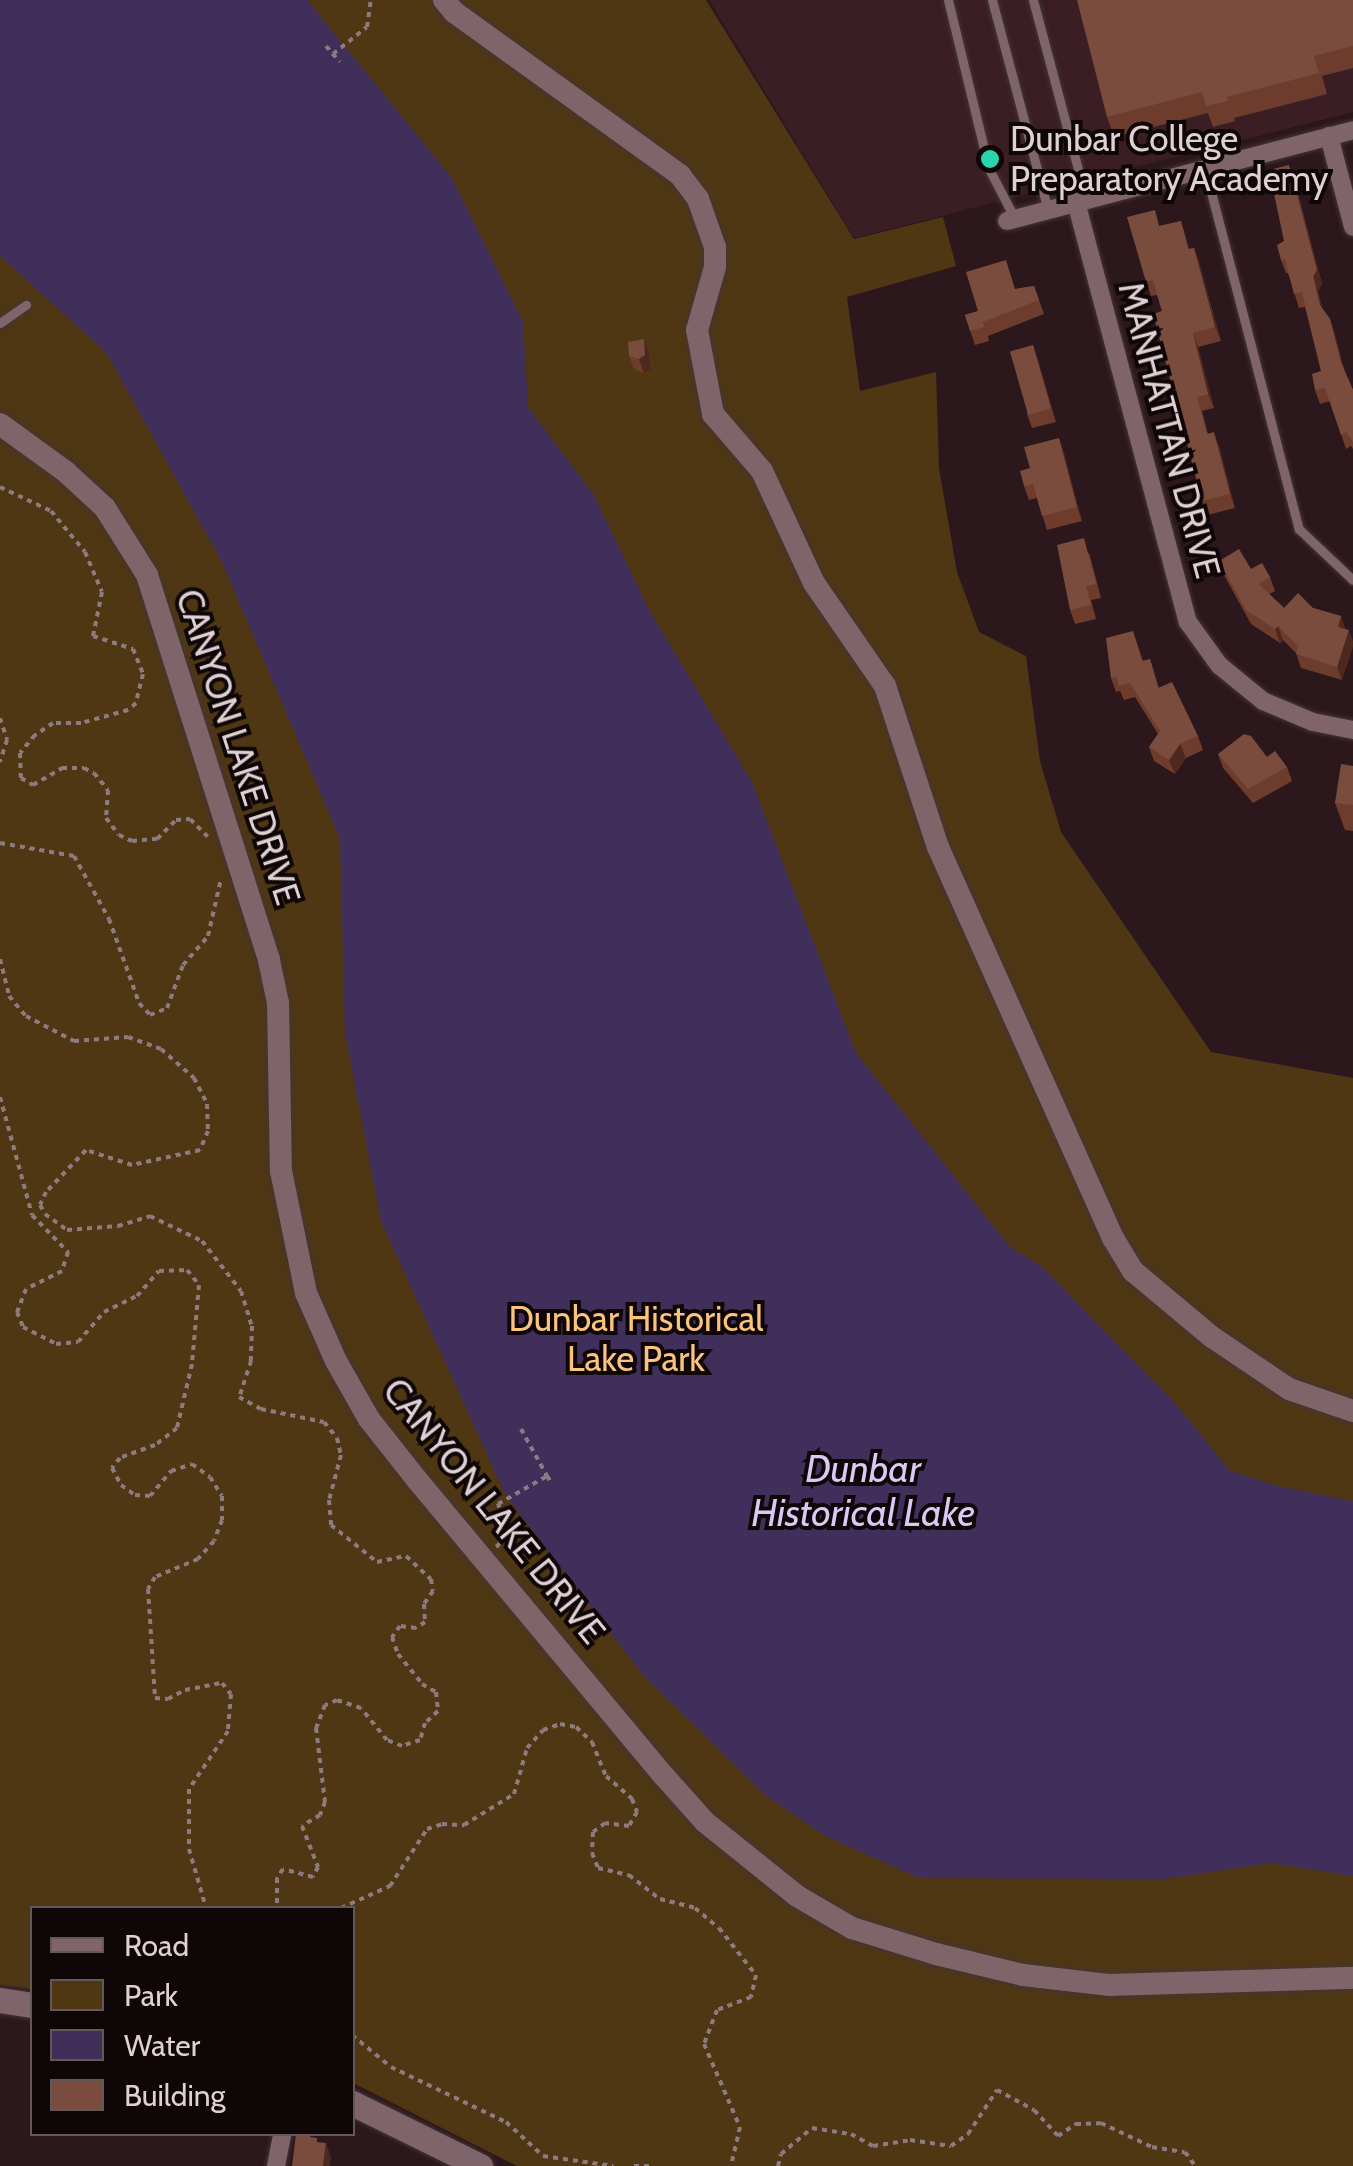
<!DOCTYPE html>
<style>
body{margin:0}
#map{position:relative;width:1353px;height:2166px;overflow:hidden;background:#2c171c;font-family:Cabin,sans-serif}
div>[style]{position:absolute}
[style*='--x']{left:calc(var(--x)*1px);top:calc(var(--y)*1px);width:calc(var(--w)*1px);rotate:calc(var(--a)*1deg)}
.built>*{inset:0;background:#3a1e24}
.green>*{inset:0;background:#4f3714}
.water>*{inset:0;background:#402e5b}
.path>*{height:4px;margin-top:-2px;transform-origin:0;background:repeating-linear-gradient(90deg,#8d7b7f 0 5px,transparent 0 10px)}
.roads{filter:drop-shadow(0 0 2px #443437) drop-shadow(0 0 2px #443437)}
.service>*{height:9px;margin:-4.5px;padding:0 4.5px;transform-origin:4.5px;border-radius:4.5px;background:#7f6569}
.minor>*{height:18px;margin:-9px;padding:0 9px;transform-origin:9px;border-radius:9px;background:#7f6569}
.tertiary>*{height:22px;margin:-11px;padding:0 11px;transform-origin:11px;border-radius:11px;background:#7f6569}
.secondary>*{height:25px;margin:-12.5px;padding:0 12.5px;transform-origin:12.5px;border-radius:12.5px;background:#7f6569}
.wall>*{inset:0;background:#6d3c2c}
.shaded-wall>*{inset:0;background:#4e271e}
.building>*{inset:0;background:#794c3e;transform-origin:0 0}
.dots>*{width:28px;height:28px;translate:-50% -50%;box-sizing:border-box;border:5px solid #0e0607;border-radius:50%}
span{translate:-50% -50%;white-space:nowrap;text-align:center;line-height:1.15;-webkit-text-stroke:8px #0e0607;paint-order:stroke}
.poi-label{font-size:35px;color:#dfd0d3}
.left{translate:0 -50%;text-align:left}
.street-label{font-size:35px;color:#dfd0d3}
.park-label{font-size:35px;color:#fbc47d}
.water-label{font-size:38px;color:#d9c9f7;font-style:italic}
.legend{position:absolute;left:30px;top:1906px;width:325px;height:230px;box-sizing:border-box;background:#0e0607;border:2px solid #625759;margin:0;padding:12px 18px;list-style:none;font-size:30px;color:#dfd0d3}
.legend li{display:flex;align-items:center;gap:20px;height:50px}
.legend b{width:50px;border:2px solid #625759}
</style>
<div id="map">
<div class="built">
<div style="clip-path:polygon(709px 0,1353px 0,1353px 112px,854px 238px)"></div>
</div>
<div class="green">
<div style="clip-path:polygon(0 0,706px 0,854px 239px,943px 217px,956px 266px,847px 297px,860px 391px,936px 372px,939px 468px,957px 572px,979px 632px,1026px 656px,1040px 761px,1061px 832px,1211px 1052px,1353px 1078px,1353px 2166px,517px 2166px,353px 2083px,352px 1908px,32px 1908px,32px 1989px,0 1985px)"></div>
</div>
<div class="water">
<div style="clip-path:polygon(0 0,307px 0,452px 178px,523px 322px,528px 407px,594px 495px,648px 608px,752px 782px,856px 1053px,1010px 1247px,1041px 1266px,1175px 1403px,1230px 1471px,1282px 1487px,1353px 1501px,1353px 1876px,1271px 1863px,1164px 1879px,919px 1878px,825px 1836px,764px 1794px,643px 1675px,505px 1494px,381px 1221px,345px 1033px,340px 839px,222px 562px,106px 352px,0 256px)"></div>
</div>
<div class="path">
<div style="--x:326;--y:46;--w:21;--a:49"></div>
<div style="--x:333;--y:54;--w:43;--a:-38.5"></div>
<div style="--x:367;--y:27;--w:27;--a:-82"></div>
<div style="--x:0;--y:487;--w:56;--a:25.2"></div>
<div style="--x:51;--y:511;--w:53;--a:50.3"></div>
<div style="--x:85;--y:552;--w:43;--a:67"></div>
<div style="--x:102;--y:592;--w:45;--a:101.6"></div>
<div style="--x:93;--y:636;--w:42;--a:18"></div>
<div style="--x:133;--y:649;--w:27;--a:68"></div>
<div style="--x:143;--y:674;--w:30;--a:104"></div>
<div style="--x:136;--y:703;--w:11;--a:139"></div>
<div style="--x:128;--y:710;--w:49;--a:164.5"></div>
<div style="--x:81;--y:723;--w:28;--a:180"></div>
<div style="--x:53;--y:723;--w:22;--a:146"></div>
<div style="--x:35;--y:735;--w:23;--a:130"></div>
<div style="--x:20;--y:753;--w:25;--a:88"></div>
<div style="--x:21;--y:778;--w:14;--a:30"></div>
<div style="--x:33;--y:785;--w:34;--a:-30"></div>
<div style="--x:62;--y:768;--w:22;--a:0"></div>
<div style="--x:84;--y:768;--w:11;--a:27"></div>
<div style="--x:94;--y:773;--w:22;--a:51"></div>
<div style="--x:108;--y:790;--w:28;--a:94"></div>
<div style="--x:106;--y:818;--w:21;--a:53"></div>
<div style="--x:119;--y:835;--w:14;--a:25"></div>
<div style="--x:132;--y:841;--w:25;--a:-5"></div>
<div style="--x:157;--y:839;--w:27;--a:-45"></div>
<div style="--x:176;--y:820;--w:14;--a:-4"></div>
<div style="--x:190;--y:819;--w:25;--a:45"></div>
<div style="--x:0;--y:718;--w:23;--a:72"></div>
<div style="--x:7;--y:740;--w:23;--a:108"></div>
<div style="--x:0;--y:843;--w:75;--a:10"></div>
<div style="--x:74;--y:856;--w:72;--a:60.9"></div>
<div style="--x:109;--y:919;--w:89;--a:70.3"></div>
<div style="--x:139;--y:1003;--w:16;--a:47"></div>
<div style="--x:150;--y:1015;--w:18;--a:-22"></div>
<div style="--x:167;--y:1008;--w:46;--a:-69.6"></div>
<div style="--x:183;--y:965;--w:38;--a:-49"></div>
<div style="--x:208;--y:936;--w:58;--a:-77.2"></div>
<div style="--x:0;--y:959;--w:38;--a:76"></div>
<div style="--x:9;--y:996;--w:26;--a:50"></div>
<div style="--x:26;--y:1016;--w:54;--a:27.5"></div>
<div style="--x:74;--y:1041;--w:54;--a:-4.2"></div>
<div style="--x:128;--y:1037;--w:35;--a:20"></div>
<div style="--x:161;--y:1049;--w:44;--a:41.3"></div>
<div style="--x:194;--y:1078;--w:29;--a:63"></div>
<div style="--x:207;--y:1104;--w:27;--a:88"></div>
<div style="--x:208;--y:1131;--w:21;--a:113"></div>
<div style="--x:200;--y:1150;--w:70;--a:167.6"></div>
<div style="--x:132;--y:1165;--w:48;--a:-161.9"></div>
<div style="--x:86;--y:1150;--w:58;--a:133.6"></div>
<div style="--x:46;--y:1192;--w:14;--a:115"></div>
<div style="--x:40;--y:1205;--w:10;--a:61"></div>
<div style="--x:45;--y:1214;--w:27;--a:36"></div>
<div style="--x:67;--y:1230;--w:51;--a:-4.5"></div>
<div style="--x:118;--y:1226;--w:34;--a:-17"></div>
<div style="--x:150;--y:1216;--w:58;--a:25.7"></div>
<div style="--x:202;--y:1241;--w:63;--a:52"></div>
<div style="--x:241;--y:1291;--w:37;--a:73"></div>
<div style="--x:252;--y:1326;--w:35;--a:92"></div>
<div style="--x:251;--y:1361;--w:38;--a:108"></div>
<div style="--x:239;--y:1397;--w:25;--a:29"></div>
<div style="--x:261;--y:1409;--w:64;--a:11.7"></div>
<div style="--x:324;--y:1422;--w:21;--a:51"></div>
<div style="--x:337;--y:1438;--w:17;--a:77"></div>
<div style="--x:341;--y:1455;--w:47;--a:104.9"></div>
<div style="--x:329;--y:1500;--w:25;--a:85"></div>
<div style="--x:331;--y:1525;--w:59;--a:38.8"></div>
<div style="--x:377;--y:1562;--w:30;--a:-12"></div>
<div style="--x:406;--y:1556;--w:34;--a:43"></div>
<div style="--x:431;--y:1579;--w:12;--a:81"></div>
<div style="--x:433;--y:1591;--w:16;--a:125"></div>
<div style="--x:424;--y:1604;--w:18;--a:87"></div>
<div style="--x:425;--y:1622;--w:11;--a:146"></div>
<div style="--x:416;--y:1628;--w:16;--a:-173"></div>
<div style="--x:400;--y:1626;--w:14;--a:126"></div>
<div style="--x:392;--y:1637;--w:18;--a:71"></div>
<div style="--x:398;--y:1654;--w:38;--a:51"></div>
<div style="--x:422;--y:1684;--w:16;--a:30"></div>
<div style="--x:436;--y:1692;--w:19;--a:84"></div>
<div style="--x:438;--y:1711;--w:18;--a:137"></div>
<div style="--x:425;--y:1723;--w:18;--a:106"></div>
<div style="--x:420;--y:1740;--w:19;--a:162"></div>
<div style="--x:402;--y:1746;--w:16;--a:-158"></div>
<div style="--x:387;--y:1740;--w:41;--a:-129.1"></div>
<div style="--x:361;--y:1708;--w:25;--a:-162"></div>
<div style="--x:337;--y:1700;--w:13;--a:157"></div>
<div style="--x:325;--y:1705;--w:25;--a:111"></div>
<div style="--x:316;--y:1728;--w:75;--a:83.1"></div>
<div style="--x:325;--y:1802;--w:14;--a:111"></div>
<div style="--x:320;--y:1815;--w:21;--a:149"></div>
<div style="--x:302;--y:1826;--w:44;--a:68.7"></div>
<div style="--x:318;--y:1867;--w:11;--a:117"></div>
<div style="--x:313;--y:1877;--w:31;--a:-165"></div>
<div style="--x:283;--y:1869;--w:11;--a:124"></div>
<div style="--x:277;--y:1878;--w:30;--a:90"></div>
<div style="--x:0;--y:1097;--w:122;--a:74.8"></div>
<div style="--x:32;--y:1215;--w:52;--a:45.8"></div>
<div style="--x:68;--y:1252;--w:20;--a:108"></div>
<div style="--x:62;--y:1271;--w:40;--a:153.4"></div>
<div style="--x:26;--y:1289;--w:25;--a:111"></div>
<div style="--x:17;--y:1312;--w:16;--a:68"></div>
<div style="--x:23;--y:1327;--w:37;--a:27"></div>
<div style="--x:56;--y:1344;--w:22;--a:-5"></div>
<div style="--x:78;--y:1342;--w:40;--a:-49"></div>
<div style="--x:104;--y:1312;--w:37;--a:-26"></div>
<div style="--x:137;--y:1296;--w:33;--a:-49"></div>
<div style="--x:159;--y:1271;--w:28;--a:-2"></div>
<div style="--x:187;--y:1270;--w:19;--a:51"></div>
<div style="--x:199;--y:1285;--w:79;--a:95.1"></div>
<div style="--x:192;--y:1364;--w:66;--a:103.2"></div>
<div style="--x:177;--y:1428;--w:28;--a:142"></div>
<div style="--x:155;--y:1445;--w:37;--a:160"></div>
<div style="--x:120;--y:1458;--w:13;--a:129"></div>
<div style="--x:112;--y:1468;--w:19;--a:62"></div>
<div style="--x:121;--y:1485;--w:17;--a:36"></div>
<div style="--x:135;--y:1495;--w:15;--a:4"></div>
<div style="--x:150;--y:1496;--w:33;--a:-50"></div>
<div style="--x:171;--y:1471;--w:22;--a:-18"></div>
<div style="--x:192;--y:1464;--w:22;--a:36"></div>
<div style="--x:210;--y:1477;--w:22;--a:58"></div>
<div style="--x:222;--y:1496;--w:24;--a:90"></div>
<div style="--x:222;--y:1520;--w:22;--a:111"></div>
<div style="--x:214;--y:1541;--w:24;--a:132"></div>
<div style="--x:198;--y:1559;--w:47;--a:157.3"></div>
<div style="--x:155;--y:1577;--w:14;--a:120"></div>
<div style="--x:148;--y:1589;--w:109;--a:86.3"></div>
<div style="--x:155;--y:1698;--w:13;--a:4"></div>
<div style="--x:168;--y:1699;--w:19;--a:-28"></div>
<div style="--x:185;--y:1690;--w:38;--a:-11"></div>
<div style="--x:222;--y:1683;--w:14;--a:51"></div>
<div style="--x:231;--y:1694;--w:37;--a:95"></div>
<div style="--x:228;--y:1731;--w:70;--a:123.9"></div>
<div style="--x:189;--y:1789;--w:60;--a:90"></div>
<div style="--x:189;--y:1849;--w:61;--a:73.9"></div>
<div style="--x:521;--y:1429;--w:54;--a:61"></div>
<div style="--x:496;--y:1547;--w:16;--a:-43"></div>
<div style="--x:508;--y:1536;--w:34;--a:-107"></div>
<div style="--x:498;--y:1504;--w:56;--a:-29.7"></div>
<div style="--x:547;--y:1476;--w:7;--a:56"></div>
<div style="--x:341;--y:1908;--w:54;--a:-24.2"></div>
<div style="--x:390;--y:1886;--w:68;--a:-57"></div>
<div style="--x:427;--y:1829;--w:16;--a:-18"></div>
<div style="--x:442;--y:1824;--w:22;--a:3"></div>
<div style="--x:464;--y:1825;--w:59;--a:-31.8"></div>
<div style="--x:514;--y:1794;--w:48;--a:-74.2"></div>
<div style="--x:527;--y:1748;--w:24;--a:-48"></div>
<div style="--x:543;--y:1730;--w:18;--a:-19"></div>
<div style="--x:560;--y:1724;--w:16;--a:11"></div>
<div style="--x:576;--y:1727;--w:22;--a:43"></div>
<div style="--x:592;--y:1742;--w:37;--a:68"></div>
<div style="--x:606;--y:1776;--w:35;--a:41"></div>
<div style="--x:632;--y:1799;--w:14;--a:69"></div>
<div style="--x:637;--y:1812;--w:16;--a:120"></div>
<div style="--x:629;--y:1826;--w:24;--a:-173"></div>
<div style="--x:605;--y:1823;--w:15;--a:143"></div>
<div style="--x:593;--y:1832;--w:21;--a:93"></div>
<div style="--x:592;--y:1853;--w:16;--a:68"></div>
<div style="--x:598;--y:1868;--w:32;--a:13"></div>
<div style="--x:629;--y:1875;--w:39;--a:38"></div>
<div style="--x:660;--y:1899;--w:36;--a:14"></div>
<div style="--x:695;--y:1908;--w:31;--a:40"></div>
<div style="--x:719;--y:1928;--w:60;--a:51.8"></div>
<div style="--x:756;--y:1975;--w:23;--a:103"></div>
<div style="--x:751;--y:1997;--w:36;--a:159"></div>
<div style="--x:717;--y:2010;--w:36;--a:111"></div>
<div style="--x:704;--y:2044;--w:90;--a:66.6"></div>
<div style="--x:740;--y:2127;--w:40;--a:103"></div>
<div style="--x:352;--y:2035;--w:50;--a:39.4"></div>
<div style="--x:391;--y:2067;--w:127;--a:25.6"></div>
<div style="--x:506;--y:2122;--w:50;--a:42.6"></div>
<div style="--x:543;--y:2156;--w:71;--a:8.1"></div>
<div style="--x:634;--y:2166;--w:15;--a:0"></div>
<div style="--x:778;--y:2166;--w:12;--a:-76"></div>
<div style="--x:781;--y:2154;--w:40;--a:-40"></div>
<div style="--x:812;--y:2128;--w:39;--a:9"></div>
<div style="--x:851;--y:2134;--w:25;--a:29"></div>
<div style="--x:873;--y:2146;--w:37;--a:-9"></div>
<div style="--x:910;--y:2140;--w:41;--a:8.3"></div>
<div style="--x:951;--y:2146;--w:21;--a:-35"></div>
<div style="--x:968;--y:2134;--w:53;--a:-56.6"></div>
<div style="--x:997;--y:2090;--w:42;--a:28.4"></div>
<div style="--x:1034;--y:2110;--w:35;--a:47"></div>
<div style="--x:1058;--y:2136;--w:22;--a:-34"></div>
<div style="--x:1076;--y:2124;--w:25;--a:-2"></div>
<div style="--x:1101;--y:2123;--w:56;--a:25.2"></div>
<div style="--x:1152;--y:2147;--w:33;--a:9"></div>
<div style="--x:1185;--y:2152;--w:17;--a:54"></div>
</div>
<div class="roads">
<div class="service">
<div style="--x:948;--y:0;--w:174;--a:76.4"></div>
<div style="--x:989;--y:169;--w:56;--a:62.5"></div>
<div style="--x:992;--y:0;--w:217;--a:75.1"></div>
<div style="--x:1033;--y:0;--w:206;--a:75.1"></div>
<div style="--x:1205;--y:169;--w:372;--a:75.4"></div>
<div style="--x:1299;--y:529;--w:74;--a:43.4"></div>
<div style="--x:0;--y:323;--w:32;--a:-35"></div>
</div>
<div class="minor">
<div style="--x:1329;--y:136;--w:94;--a:75.2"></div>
<div style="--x:1076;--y:202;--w:435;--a:75.1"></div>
<div style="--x:1188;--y:622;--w:53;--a:54.2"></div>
<div style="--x:1219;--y:665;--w:57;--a:39.3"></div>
<div style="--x:1263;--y:701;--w:54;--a:22.8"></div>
<div style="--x:1313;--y:722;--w:41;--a:11.3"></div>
<div style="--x:1007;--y:221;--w:358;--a:-14.7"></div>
<div style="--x:276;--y:2166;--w:33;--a:-79"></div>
</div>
<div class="tertiary">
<div style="--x:444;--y:0;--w:16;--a:50"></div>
<div style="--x:454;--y:12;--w:279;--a:35.8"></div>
<div style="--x:680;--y:175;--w:30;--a:53"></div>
<div style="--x:698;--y:199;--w:51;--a:70.5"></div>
<div style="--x:715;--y:247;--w:20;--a:90"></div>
<div style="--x:715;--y:267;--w:66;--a:105.9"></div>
<div style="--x:697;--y:330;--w:86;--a:79.2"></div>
<div style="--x:713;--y:414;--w:75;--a:49.3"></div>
<div style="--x:762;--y:471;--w:123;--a:65.1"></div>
<div style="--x:814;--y:583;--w:125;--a:55.4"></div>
<div style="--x:885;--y:686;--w:169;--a:71.8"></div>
<div style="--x:938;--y:847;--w:428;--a:65.9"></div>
<div style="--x:1113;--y:1238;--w:39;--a:59"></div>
<div style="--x:1133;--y:1271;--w:103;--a:39.9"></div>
<div style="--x:1212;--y:1337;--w:93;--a:34"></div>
<div style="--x:1289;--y:1389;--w:68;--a:19"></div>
<div style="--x:0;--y:424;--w:82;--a:36"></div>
<div style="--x:66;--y:472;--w:53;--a:42.7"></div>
<div style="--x:105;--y:508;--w:79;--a:57.9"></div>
<div style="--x:147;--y:575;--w:404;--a:72.4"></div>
<div style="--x:269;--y:960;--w:44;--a:78.2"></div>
<div style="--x:278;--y:1003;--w:168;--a:89"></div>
<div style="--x:281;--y:1171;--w:125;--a:78.4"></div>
<div style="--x:306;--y:1293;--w:74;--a:66.2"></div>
<div style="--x:336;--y:1361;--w:67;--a:60.4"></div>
<div style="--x:369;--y:1419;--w:79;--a:51.7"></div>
<div style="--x:418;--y:1481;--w:384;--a:50.2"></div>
<div style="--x:664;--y:1776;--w:62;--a:48.3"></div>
<div style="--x:705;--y:1822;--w:118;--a:38.8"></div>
<div style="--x:797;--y:1896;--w:64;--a:30.2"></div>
<div style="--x:852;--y:1928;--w:88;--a:17.2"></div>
<div style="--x:936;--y:1954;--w:89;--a:13.6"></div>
<div style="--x:1023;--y:1975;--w:88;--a:6.6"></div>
<div style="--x:1110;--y:1985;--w:243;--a:-1.7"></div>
</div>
<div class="secondary">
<div style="--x:0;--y:2000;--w:32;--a:9"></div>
<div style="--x:352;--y:2103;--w:143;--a:26.2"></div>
</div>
</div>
<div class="wall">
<div style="clip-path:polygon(1353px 0,1353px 68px,1322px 76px,1327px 94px,1234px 118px,1235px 121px,1213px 127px,1208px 113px,1114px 137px,1107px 117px)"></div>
<div style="clip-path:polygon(1294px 179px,1322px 284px,1318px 291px,1322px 308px,1330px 319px,1344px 370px,1353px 390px,1353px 449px,1351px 446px,1346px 449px,1330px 401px,1320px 404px,1315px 390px,1321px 371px,1305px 307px,1299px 308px,1288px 273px,1286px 273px,1281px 260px)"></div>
<div style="clip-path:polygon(1181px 221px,1189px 249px,1194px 248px,1199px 262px,1221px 341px,1198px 347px,1214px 408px,1202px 411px,1208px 434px,1219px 446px,1235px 508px,1207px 515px,1202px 501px,1162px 311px,1157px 295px,1151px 296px,1146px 282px,1160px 226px)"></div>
<div style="clip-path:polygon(1034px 286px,1044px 314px,988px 336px,989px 341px,975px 345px,965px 315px,978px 311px,1016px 289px)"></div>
<div style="clip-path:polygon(644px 339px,649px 353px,651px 369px,644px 373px,634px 369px,629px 356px)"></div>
<div style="clip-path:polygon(1033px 345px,1056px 422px,1032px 428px,1027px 414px)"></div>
<div style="clip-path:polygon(1059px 438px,1082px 521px,1047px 530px,1037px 498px,1029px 500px,1024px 486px,1030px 468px)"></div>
<div style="clip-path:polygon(1089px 552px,1101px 598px,1091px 600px,1096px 619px,1075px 624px,1070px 610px)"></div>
<div style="clip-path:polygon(1219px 561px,1251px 569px,1270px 577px,1275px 591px,1269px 594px,1284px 608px,1313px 608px,1341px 616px,1342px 680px,1301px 668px,1296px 653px,1283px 640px,1280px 643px,1251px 624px,1224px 575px)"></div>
<div style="clip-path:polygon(1133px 631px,1143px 661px,1150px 659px,1159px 688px,1198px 736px,1203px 750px,1186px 758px,1175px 774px,1154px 761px,1149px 747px,1158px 734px,1135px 697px,1124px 700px,1120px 691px,1116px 692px,1111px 678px)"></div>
<div style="clip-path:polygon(1218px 754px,1267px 757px,1287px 767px,1292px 781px,1253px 803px,1223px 768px)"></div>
<div style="clip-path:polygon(1353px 766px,1353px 831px,1345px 830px,1335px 803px)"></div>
</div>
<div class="shaded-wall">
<div style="clip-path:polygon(1289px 165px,1322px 284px,1318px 291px,1325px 319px,1320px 305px)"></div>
<div style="clip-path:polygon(1194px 248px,1199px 262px,1221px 341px,1215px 327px)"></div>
<div style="clip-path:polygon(1330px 319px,1335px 333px,1346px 376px,1341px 362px)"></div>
<div style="clip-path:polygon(1193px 333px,1198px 347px,1214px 408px,1208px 394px)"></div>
<div style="clip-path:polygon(644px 339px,649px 353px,651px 369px,644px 373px,639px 359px)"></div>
<div style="clip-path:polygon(1033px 345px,1038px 359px,1056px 422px,1051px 408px)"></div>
<div style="clip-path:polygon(1214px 432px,1219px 446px,1235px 508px,1230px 494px)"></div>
<div style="clip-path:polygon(1059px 438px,1064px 452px,1082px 521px,1077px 507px)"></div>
<div style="clip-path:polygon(1341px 616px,1346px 630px,1338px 627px)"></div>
<div style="clip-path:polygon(1278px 626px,1283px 640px,1280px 643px,1275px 629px)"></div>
<div style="clip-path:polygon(1349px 630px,1353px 641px,1353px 647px,1342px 680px,1337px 667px)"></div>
<div style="clip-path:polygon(1180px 744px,1186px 758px,1175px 774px,1169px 760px)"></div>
<div style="clip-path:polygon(326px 2143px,331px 2157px,330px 2166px,323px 2166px)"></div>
</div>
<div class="building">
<div style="clip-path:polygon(1077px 0,1353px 0,1353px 46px,1314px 56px,1319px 73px,1227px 97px,1228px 101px,1206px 106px,1202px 92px,1107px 117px)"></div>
<div style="clip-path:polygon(1289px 165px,1317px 270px,1313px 277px,1320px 305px,1330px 319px,1341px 362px,1353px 390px,1353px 442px,1346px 432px,1341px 435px,1325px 388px,1315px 390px,1312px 374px,1321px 371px,1302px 292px,1294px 294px,1285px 259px,1281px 260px,1277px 245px,1284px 241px,1269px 170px)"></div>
<div style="clip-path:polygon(1155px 210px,1159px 226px,1181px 221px,1188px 249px,1194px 248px,1215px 327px,1193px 333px,1208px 394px,1197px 397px,1207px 434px,1214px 432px,1230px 494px,1202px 501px,1153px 314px,1162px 311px,1153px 280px,1146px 282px,1127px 217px)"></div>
<div style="clip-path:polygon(1006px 260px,1015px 289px,1034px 286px,1039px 300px,983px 322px,984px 327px,970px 331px,965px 315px,978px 311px,966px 272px)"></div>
<div style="clip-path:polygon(644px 339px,645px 355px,639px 359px,629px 356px,628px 342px)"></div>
<div style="left:1033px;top:345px;width:66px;height:24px;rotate:74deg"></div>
<div style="clip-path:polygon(1059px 438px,1077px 507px,1042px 516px,1033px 484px,1024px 486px,1020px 471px,1030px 468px,1024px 447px)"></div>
<div style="clip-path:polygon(1084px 538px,1096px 584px,1086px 586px,1091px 605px,1070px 610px,1057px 545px)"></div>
<div style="clip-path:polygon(1239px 549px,1251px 569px,1262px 563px,1270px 577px,1259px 584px,1284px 608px,1298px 593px,1313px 608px,1341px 616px,1338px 627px,1349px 630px,1337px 667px,1296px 654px,1298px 646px,1278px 626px,1275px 629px,1246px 610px,1219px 561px)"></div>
<div style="clip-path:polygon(1133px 631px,1142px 661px,1150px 659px,1158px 688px,1172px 682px,1198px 736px,1180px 744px,1169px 760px,1149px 747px,1160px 731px,1130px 683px,1119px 686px,1116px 676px,1111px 678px,1106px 638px)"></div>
<div style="clip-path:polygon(1244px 734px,1251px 736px,1267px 757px,1275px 751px,1287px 767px,1248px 789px,1218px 754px)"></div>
<div style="clip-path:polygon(1341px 764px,1353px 766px,1353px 805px,1335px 803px)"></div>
<div style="clip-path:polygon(296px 2134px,311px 2134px,310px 2137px,317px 2138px,317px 2142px,326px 2143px,323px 2166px,292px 2166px)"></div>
</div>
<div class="dots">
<div style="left:990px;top:159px;background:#29d5ac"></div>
</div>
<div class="poi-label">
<span class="left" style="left:1010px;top:159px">Dunbar College<br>Preparatory Academy</span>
</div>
<div class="street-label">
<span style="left:1169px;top:430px;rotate:75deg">MANHATTAN DRIVE</span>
<span style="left:238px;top:747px;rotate:72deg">CANYON LAKE DRIVE</span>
<span style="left:494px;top:1511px;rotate:51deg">CANYON LAKE DRIVE</span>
</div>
<div class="park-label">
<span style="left:636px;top:1339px">Dunbar Historical<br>Lake Park</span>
</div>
<div class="water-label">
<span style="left:863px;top:1491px">Dunbar<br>Historical Lake</span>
</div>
<ul class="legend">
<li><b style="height:12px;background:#7f6569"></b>Road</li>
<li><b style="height:28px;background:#4f3714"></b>Park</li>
<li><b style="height:28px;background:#402e5b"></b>Water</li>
<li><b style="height:28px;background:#794c3e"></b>Building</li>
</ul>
</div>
